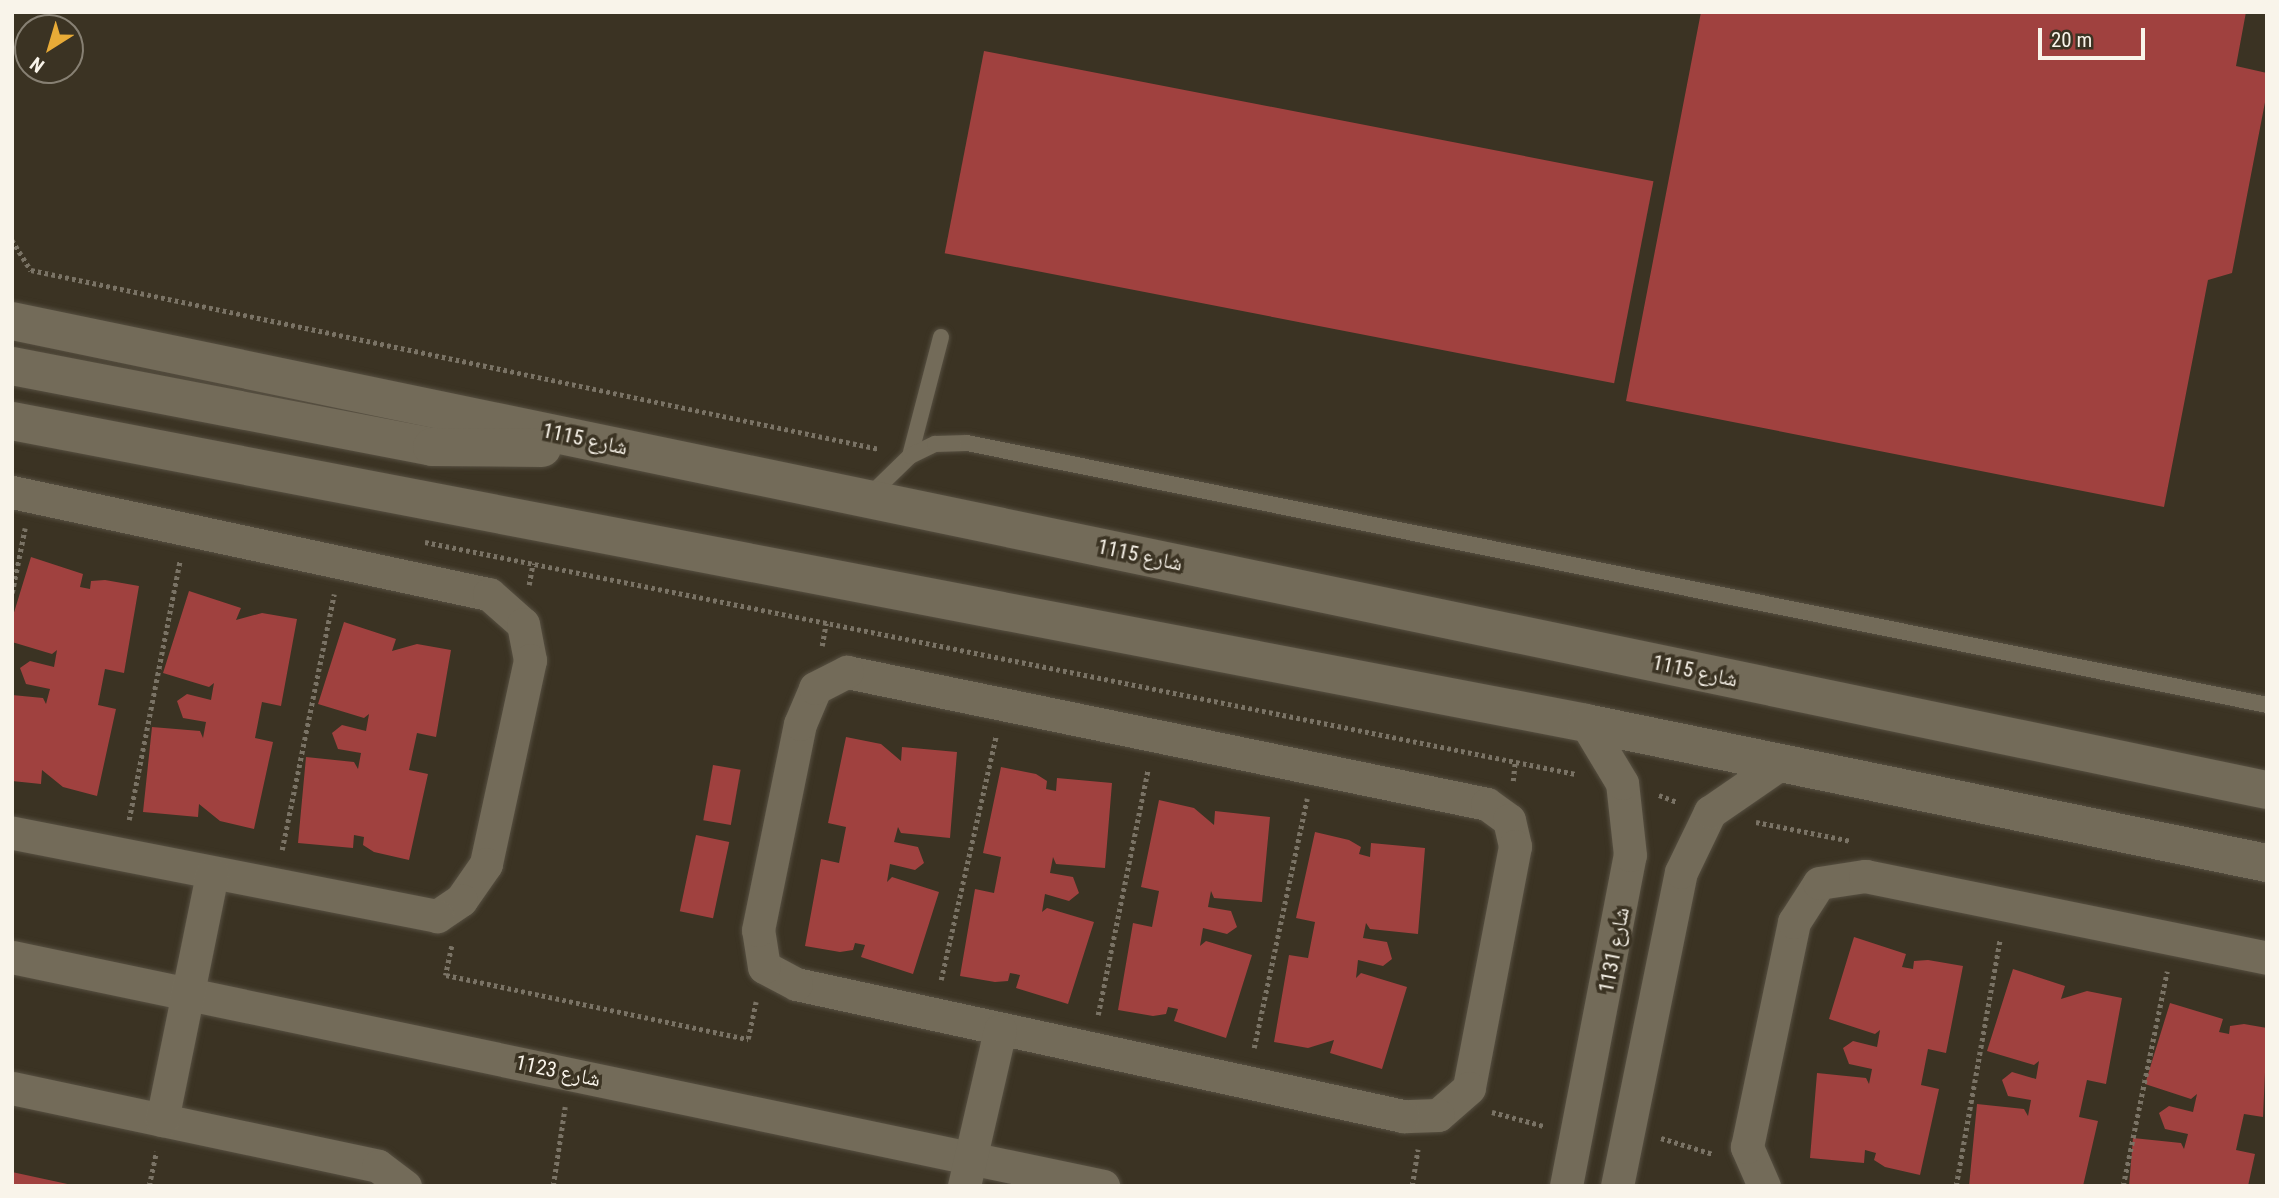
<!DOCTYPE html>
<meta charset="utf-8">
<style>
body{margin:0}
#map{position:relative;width:2279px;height:1198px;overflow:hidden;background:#3b3323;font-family:"Roboto Condensed","Noto Naskh Arabic",sans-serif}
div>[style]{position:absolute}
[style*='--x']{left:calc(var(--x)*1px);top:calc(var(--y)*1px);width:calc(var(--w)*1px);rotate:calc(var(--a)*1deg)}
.building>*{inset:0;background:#a0413f;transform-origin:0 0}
.path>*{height:4.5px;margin-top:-2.25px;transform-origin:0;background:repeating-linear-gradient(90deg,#7a7365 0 3.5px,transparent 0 7px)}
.roads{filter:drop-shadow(0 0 2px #564f41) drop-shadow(0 0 2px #564f41)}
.service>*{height:16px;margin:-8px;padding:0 8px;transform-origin:8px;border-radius:8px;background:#736b59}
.minor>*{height:33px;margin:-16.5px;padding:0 16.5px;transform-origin:16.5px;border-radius:16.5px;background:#736b59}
.tertiary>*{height:38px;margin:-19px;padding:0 19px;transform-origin:19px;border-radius:19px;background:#736b59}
span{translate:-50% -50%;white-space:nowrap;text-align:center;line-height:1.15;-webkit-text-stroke:7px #3b3323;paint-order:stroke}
.street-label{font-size:21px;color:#f9f4ea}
.frame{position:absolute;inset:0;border:14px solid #f9f4ea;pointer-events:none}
.north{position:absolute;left:14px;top:14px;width:70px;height:70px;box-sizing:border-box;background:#3b3323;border:2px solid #878073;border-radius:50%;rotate:217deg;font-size:19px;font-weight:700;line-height:28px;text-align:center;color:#f9f4ea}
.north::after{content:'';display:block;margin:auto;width:24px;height:32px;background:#e8ab37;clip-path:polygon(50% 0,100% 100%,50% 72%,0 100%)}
.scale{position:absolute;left:2038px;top:28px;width:107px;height:32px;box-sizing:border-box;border:4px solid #f9f4ea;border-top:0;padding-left:9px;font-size:21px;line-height:24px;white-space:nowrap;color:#f9f4ea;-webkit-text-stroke:5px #3b3323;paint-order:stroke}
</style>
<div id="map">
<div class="building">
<div style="clip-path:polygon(1701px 12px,2246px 12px,2236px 66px,2267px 73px,2267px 92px,2232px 273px,2208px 280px,2164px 507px,1626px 401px)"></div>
<div style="left:984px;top:51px;width:682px;height:206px;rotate:11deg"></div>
<div style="clip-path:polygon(31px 557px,83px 574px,80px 587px,90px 589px,91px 581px,105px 580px,139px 586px,124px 673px,105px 669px,98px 705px,116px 709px,97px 796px,63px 787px,42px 770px,41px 784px,12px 781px,12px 695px,43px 698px,46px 704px,50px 689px,26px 684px,20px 668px,30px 661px,54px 667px,57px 650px,52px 654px,12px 642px,12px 619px)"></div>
<div style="clip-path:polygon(189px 591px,241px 608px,236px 620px,262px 613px,297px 619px,281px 706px,262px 702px,255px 738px,273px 742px,254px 829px,220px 821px,199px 804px,198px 817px,143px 812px,152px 727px,200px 731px,203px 738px,206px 722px,183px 718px,177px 701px,187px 694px,211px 700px,214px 683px,209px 687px,163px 673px)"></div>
<div style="clip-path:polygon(344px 622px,396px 639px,392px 651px,417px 644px,451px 650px,436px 737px,417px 733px,409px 770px,428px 774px,409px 860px,374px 852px,363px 845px,364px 837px,354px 835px,353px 848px,298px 843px,306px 757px,354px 762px,358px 769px,361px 753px,338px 749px,332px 733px,342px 725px,366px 731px,369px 714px,364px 718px,318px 704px)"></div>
<div style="clip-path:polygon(846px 737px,881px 744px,901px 761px,902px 747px,957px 752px,950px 838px,901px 833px,898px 827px,894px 842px,918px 847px,924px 863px,915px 870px,890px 864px,887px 882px,892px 877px,939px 892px,913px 974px,861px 957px,865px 945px,855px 943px,853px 950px,840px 952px,805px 946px,821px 859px,839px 863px,846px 827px,828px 823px)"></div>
<div style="left:713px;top:765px;width:28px;height:56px;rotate:10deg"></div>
<div style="clip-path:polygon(1001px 767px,1036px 774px,1047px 781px,1046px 789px,1056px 791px,1057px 778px,1112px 783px,1105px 868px,1056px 864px,1053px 857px,1050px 873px,1073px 877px,1079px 893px,1069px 901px,1045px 894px,1042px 912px,1047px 908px,1094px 922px,1068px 1004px,1016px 988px,1020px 975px,1010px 973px,1008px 981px,995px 982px,960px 976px,975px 889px,994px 893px,1001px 857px,983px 853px)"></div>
<div style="clip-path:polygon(1159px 800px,1194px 808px,1214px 825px,1215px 811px,1270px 817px,1262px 902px,1214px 898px,1211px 891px,1208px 907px,1231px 911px,1237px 927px,1227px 934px,1203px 928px,1200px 946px,1206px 941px,1252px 955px,1226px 1038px,1174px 1021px,1178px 1009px,1168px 1007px,1166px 1014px,1153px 1016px,1118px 1010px,1133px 923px,1152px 927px,1159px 891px,1141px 887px)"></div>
<div style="clip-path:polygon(1315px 832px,1349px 840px,1361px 847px,1359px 854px,1370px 857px,1371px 843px,1425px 848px,1418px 934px,1370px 929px,1366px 923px,1363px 938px,1387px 942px,1392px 959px,1383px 966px,1358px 960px,1356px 978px,1361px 973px,1407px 987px,1382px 1069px,1330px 1053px,1334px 1040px,1308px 1048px,1274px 1042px,1289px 955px,1308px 958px,1315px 922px,1296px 918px)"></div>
<div style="left:696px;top:835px;width:34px;height:78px;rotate:12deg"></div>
<div style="clip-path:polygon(1854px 937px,1906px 954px,1902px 967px,1913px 969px,1914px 961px,1928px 960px,1963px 966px,1946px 1053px,1928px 1049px,1921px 1085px,1939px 1089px,1920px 1175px,1885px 1167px,1874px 1160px,1876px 1153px,1865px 1150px,1864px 1163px,1810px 1158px,1817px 1073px,1866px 1078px,1869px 1084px,1872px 1069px,1849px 1064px,1843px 1048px,1853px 1041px,1877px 1047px,1880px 1030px,1875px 1034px,1829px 1019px)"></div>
<div style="clip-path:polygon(2013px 969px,2065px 986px,2061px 999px,2087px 991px,2122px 998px,2106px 1084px,2087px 1080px,2079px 1117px,2098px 1121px,2083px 1186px,1969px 1186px,1977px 1104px,2024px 1109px,2028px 1116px,2031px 1100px,2008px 1096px,2002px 1080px,2012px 1072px,2036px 1079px,2039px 1061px,2034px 1065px,1987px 1051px)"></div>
<div style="clip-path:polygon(2170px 1003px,2223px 1019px,2219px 1032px,2229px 1034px,2230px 1026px,2244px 1024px,2267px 1028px,2263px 1117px,2244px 1114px,2236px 1150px,2255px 1154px,2248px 1186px,2129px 1186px,2133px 1138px,2181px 1143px,2184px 1149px,2188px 1134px,2165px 1129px,2159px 1113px,2169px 1106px,2193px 1112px,2197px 1094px,2191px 1099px,2145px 1084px)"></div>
<div style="clip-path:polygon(12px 1172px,72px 1185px,72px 1186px,12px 1186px)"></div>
</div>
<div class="path">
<div style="--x:12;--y:240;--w:36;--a:58"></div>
<div style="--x:31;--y:270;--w:867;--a:11.92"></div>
<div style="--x:425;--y:542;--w:1174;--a:11.4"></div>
<div style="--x:529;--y:585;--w:22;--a:-80"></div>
<div style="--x:12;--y:593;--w:66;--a:-78.7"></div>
<div style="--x:822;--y:646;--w:23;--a:-80"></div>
<div style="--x:1513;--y:781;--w:19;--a:-84"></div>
<div style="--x:1659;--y:795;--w:19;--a:21"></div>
<div style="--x:129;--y:820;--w:264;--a:-78.9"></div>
<div style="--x:1756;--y:822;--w:97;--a:11.3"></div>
<div style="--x:282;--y:850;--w:261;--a:-78.5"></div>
<div style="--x:452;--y:946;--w:30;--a:102"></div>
<div style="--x:446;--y:975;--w:309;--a:12"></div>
<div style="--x:748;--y:1039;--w:38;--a:-78"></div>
<div style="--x:941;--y:980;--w:250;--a:-77.3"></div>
<div style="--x:1098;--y:1015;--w:251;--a:-78.5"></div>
<div style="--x:1254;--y:1048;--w:255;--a:-78"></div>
<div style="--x:1492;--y:1112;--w:54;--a:15.1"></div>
<div style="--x:1661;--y:1138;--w:54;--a:17.1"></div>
<div style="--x:149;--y:1186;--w:35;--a:-78"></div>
<div style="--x:553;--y:1186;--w:80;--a:-81.4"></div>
<div style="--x:1412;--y:1186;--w:37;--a:-81"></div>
<div style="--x:1956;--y:1186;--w:251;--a:-79.9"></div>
<div style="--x:2123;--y:1186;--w:219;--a:-78.4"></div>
</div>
<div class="roads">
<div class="service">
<div style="--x:910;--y:456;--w:123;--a:-75.4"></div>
<div style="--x:869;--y:496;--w:57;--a:-44.3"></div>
<div style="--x:910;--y:456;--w:28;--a:-26"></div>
<div style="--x:935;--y:444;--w:32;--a:-2"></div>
<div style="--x:967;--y:443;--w:1326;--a:11.39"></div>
</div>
<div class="minor">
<div style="--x:12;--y:492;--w:488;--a:12.1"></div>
<div style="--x:489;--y:594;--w:45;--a:41.4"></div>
<div style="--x:523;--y:624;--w:37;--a:79"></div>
<div style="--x:530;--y:660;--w:209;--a:102.2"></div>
<div style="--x:486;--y:864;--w:44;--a:124.8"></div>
<div style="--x:461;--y:900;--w:29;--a:146"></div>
<div style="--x:437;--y:916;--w:433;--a:-168.9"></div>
<div style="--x:847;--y:672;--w:653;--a:11.65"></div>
<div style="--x:1487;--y:804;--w:27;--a:36"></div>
<div style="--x:1509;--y:820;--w:27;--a:77"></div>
<div style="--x:1515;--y:846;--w:246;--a:100.8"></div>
<div style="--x:1469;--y:1088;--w:41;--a:138.9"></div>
<div style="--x:1438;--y:1115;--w:35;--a:178"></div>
<div style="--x:1403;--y:1116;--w:621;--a:-167.73"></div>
<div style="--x:796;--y:984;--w:36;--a:-152"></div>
<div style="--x:764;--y:967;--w:37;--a:-99"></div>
<div style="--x:758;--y:930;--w:210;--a:-78.5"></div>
<div style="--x:800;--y:724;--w:39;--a:-67"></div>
<div style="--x:815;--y:688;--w:36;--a:-27"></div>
<div style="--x:12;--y:957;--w:1115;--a:11.85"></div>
<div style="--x:12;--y:1088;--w:374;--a:12"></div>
<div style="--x:378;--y:1166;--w:34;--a:37"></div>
<div style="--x:162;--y:1120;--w:251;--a:-78.5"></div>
<div style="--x:964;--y:1186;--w:160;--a:-77"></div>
<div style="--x:1566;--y:1186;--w:337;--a:-79.1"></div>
<div style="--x:1630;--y:855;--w:72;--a:-96.3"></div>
<div style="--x:1622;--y:783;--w:70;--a:-121"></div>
<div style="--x:1617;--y:1186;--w:320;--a:-78.5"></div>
<div style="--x:1681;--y:872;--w:67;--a:-64.2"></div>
<div style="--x:1710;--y:812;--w:86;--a:-34.6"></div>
<div style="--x:1764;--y:1186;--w:43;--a:-113.6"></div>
<div style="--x:1747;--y:1147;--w:230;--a:-78.2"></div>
<div style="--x:1794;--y:922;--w:46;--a:-57.3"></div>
<div style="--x:1819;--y:883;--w:47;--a:-8.7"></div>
<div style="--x:1865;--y:876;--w:410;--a:11.5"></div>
</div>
<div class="tertiary">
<div style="--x:12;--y:321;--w:2303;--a:11.75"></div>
<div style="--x:12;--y:366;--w:428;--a:10.9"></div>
<div style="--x:432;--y:447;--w:110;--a:0.5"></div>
<div style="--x:12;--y:421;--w:1603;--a:10.86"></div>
<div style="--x:1586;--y:723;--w:695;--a:11.62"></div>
</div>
</div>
<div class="street-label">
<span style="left:585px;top:439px;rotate:12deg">شارع 1115</span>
<span style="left:1140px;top:555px;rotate:12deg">شارع 1115</span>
<span style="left:1695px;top:671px;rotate:12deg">شارع 1115</span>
<span style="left:1614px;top:950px;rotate:-79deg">شارع 1131</span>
<span style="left:558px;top:1071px;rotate:12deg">شارع 1123</span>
</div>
<div class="frame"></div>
<div class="north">N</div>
<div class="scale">20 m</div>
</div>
